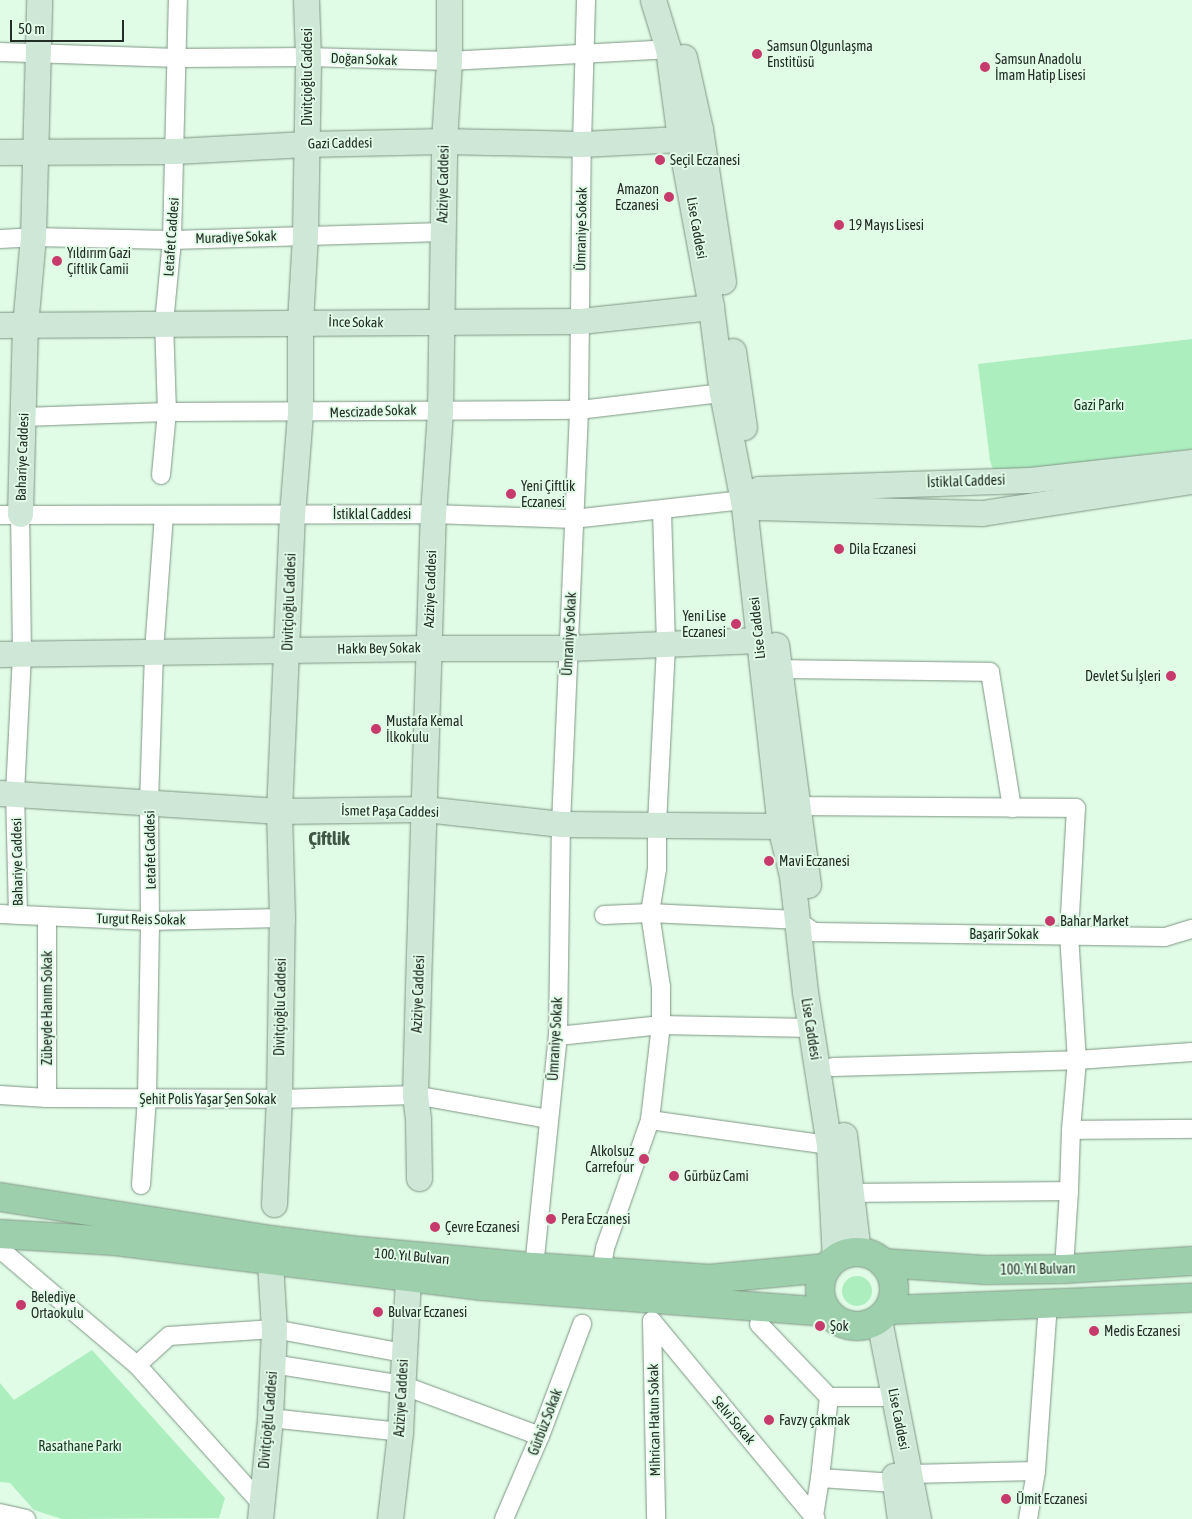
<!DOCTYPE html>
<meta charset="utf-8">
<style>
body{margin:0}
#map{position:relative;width:1192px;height:1519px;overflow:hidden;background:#e0fbe6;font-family:"Asap Condensed",sans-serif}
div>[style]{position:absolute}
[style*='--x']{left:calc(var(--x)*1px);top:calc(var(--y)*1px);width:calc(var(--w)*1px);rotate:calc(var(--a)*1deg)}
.green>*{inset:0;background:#adeebf}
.round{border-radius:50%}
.roads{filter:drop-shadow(0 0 1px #7e9684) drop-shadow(0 0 1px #7e9684)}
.street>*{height:18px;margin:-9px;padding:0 9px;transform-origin:9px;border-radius:9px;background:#fff}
.secondary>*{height:25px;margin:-12.5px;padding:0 12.5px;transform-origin:12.5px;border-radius:12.5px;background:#cee7d6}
.primary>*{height:28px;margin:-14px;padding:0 14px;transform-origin:14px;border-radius:14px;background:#9dcfad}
.primary>.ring{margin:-14px;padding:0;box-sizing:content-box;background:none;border:28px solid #9dcfad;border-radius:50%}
.dots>*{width:14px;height:14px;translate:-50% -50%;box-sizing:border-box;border:2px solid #e0fbe6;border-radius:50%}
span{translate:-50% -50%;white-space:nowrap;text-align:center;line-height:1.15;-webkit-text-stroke:4px #e0fbe6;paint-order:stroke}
.poi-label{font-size:14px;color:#232d26}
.left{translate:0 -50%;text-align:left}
.right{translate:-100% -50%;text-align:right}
.street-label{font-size:14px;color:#232d26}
.park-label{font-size:14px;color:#133a21}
.district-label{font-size:19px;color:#3f5645;font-weight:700}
.scale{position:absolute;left:10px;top:20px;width:114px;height:22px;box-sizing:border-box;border:2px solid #232d26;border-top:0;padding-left:6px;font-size:15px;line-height:18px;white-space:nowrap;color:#232d26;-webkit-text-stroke:4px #e0fbe6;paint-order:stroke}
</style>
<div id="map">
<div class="green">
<div style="clip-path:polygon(1192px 339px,1192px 449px,994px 472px,990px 461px,978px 364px)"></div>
<div class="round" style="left:842px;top:1276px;width:30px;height:30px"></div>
<div style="clip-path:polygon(92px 1350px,225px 1498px,219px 1518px,62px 1519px,34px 1510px,10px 1483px,0 1482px,0 1383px,14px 1400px)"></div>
</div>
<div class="roads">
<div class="street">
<div style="--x:0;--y:52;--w:178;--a:1.9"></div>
<div style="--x:178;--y:58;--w:130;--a:-0.4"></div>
<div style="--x:308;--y:57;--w:141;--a:1.6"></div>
<div style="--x:449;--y:61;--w:219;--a:-3.1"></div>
<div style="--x:0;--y:239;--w:33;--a:-3"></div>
<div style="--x:33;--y:237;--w:139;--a:1.2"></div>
<div style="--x:172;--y:240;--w:271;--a:-1.7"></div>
<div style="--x:23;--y:417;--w:144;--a:-2"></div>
<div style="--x:167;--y:412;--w:412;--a:-0.3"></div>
<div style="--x:579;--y:410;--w:144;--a:-6.8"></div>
<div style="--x:161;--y:475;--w:63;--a:-84.6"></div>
<div style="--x:167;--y:412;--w:89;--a:-91.9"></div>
<div style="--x:164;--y:323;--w:83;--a:-84.5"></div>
<div style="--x:172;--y:240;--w:240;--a:-88.6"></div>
<div style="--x:0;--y:515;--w:433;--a:-0.1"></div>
<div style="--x:433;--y:514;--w:140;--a:2"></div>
<div style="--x:573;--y:519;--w:171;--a:-6.4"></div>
<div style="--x:779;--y:669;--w:211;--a:0.8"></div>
<div style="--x:990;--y:672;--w:138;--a:80.8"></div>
<div style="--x:798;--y:806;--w:278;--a:0.4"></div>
<div style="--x:1076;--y:808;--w:126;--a:93.2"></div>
<div style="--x:1069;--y:934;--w:126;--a:86.4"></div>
<div style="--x:1077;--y:1060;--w:70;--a:94.9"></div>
<div style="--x:1071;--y:1130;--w:61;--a:91.9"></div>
<div style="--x:1069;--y:1191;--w:78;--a:93.7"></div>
<div style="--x:0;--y:914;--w:150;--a:2.7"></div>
<div style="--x:150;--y:921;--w:132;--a:-1.3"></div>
<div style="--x:18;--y:915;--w:122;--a:-91.4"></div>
<div style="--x:15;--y:793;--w:140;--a:-87.1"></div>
<div style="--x:22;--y:653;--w:139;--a:-90.8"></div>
<div style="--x:604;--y:915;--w:46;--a:-2.5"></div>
<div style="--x:650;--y:913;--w:146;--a:2.7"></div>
<div style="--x:796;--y:920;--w:22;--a:34"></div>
<div style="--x:814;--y:932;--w:351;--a:0.8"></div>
<div style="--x:1165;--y:937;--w:28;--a:-17"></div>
<div style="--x:47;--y:917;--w:181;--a:90"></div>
<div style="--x:558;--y:1036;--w:104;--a:-6.1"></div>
<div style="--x:661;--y:1025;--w:150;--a:1.1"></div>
<div style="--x:833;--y:1067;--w:244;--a:-1.6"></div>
<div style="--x:1077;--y:1060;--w:115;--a:-4"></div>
<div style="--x:0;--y:1095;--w:47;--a:3.7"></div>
<div style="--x:47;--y:1098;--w:232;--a:0.2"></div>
<div style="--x:279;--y:1099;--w:136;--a:-1.7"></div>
<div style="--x:415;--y:1095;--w:136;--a:10.2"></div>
<div style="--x:650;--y:1120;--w:181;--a:8"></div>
<div style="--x:1071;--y:1130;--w:121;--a:-0.5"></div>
<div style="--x:141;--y:1185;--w:87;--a:-86.1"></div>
<div style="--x:147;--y:1098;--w:177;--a:-89"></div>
<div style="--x:150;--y:921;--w:118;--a:-90.5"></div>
<div style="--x:149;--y:803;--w:152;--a:-88.1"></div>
<div style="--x:154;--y:651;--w:136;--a:-85.8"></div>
<div style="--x:852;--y:1193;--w:217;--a:-0.5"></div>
<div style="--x:0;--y:1249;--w:180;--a:40.3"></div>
<div style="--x:137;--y:1365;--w:186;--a:48.1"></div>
<div style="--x:534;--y:1267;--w:232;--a:-84.1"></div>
<div style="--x:558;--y:1036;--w:212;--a:-89.2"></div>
<div style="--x:561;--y:824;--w:414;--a:-87.5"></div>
<div style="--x:579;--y:410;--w:266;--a:-89.4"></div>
<div style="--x:582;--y:144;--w:144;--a:-88.4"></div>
<div style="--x:601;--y:1271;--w:23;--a:-80"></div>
<div style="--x:605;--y:1248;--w:136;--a:-70.6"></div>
<div style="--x:650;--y:1120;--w:96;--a:-83.4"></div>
<div style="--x:661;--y:1025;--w:38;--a:-90"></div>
<div style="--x:661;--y:987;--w:75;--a:-98.5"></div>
<div style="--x:650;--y:913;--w:45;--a:-81"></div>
<div style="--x:657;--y:869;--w:45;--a:-90"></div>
<div style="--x:657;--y:824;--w:179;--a:-87.1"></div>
<div style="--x:666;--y:645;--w:135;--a:-91.7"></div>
<div style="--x:652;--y:1321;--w:257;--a:50.4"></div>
<div style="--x:652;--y:1321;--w:198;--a:88.8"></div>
<div style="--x:759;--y:1324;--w:101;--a:46.2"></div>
<div style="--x:829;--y:1397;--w:53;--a:0"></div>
<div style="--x:273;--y:1364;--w:131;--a:9.2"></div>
<div style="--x:402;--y:1385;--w:147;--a:20.3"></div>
<div style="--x:137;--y:1365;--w:43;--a:-42.2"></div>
<div style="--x:169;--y:1336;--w:105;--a:-3.8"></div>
<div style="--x:274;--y:1329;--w:131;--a:10.5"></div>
<div style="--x:270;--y:1418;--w:131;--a:6.1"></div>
<div style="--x:910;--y:1474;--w:126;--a:-1.4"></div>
<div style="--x:820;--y:1478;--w:81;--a:-83.7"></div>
<div style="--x:0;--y:1513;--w:27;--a:13"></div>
<div style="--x:814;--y:1516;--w:38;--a:-81"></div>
<div style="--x:820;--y:1478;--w:75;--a:3.8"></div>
<div style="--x:504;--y:1519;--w:90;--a:-66.6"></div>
<div style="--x:540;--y:1436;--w:120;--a:-69.4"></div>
<div style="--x:1028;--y:1519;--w:49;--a:-80.5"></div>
<div style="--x:1036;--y:1471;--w:168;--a:-85.9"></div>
</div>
<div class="secondary">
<div style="--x:653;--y:0;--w:51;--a:73"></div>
<div style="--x:668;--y:49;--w:91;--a:82.4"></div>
<div style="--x:680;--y:139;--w:171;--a:79.5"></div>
<div style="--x:711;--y:307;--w:87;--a:82.7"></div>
<div style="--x:722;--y:393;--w:115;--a:79"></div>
<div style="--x:744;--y:506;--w:322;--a:83.6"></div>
<div style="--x:780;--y:826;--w:51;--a:76.5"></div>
<div style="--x:792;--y:876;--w:117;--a:83.6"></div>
<div style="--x:805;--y:992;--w:155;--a:81.1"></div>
<div style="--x:829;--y:1145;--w:114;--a:87"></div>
<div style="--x:684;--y:57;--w:74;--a:77.5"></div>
<div style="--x:700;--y:129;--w:154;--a:81.4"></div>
<div style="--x:0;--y:152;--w:175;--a:-0.3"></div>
<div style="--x:175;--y:151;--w:131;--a:-3.1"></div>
<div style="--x:306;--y:144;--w:138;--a:-1.2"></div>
<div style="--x:444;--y:141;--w:138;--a:1.2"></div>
<div style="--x:582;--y:144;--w:98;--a:-2.9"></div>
<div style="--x:0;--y:325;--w:580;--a:-0.4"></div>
<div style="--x:580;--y:321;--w:132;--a:-6.1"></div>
<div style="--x:733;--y:351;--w:77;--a:81.8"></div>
<div style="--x:1192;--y:462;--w:165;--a:173.7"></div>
<div style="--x:1028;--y:480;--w:269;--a:178.1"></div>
<div style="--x:759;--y:489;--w:19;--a:145"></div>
<div style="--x:743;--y:500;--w:15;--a:28"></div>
<div style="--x:756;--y:507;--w:226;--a:1.5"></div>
<div style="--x:982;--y:513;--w:212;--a:-8.7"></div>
<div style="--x:20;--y:514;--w:188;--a:-88.5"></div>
<div style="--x:25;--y:326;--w:89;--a:-84.9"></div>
<div style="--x:33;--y:237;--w:237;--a:-88.5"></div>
<div style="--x:776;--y:645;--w:242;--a:82.4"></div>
<div style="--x:0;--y:654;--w:428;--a:-0.8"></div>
<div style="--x:428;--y:648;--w:140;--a:0"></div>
<div style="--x:568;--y:648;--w:191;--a:-2.4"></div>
<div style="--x:0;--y:793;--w:280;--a:3.7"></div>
<div style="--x:279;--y:811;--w:146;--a:-0.8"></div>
<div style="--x:425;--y:809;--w:137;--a:6.3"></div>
<div style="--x:561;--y:824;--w:219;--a:0.5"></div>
<div style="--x:844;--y:1135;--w:118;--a:83.2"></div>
<div style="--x:419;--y:1178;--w:59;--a:-91"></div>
<div style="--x:418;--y:1119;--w:24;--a:-97"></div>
<div style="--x:415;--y:1095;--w:109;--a:-88.4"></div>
<div style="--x:418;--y:986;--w:472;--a:-88.2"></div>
<div style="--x:433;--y:514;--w:104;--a:-86.1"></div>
<div style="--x:440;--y:410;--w:269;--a:-89.1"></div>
<div style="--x:444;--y:141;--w:80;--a:-86.4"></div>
<div style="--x:449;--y:61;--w:61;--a:-90"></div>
<div style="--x:274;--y:1204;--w:105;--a:-87.3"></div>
<div style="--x:279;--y:1099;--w:181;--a:-89.1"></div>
<div style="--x:282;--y:918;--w:107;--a:-91.6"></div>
<div style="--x:279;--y:811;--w:296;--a:-87.5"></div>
<div style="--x:292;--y:515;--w:102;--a:-85.5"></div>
<div style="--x:300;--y:413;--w:91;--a:-90"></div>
<div style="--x:300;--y:322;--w:87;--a:-86.7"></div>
<div style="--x:305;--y:235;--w:178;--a:-89"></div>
<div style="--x:308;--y:57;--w:57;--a:-92"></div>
<div style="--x:879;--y:1320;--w:203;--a:78.9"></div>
<div style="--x:894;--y:1476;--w:43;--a:82.1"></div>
<div style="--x:260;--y:1519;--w:101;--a:-84.3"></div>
<div style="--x:270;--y:1418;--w:89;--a:-87.4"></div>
<div style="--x:274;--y:1329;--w:68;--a:-93.4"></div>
<div style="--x:390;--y:1519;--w:88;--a:-83.4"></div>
<div style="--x:400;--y:1432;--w:155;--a:-87"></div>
</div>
<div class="primary">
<div style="--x:0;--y:1197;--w:273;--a:9"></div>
<div style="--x:270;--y:1240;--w:91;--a:7"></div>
<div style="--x:360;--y:1251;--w:175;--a:5.3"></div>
<div style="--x:534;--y:1267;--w:174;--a:3.9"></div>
<div style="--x:708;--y:1279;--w:119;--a:-5.3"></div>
<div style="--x:0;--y:1234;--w:115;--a:3.5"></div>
<div style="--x:115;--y:1241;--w:370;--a:7"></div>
<div style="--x:482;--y:1286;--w:346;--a:4.3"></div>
<div class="ring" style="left:820px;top:1252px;width:46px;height:46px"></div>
<div style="--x:883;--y:1263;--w:103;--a:3.9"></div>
<div style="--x:986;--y:1270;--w:78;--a:-0.7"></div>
<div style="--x:1064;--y:1269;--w:128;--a:-3.6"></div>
<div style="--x:888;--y:1310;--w:304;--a:-2.3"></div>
</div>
</div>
<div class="dots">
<div style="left:757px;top:54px;background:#c63a6c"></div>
<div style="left:985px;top:67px;background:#c63a6c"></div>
<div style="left:660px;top:160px;background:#c63a6c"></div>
<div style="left:669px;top:197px;background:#c63a6c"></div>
<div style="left:839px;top:225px;background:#c63a6c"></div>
<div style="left:57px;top:261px;background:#c63a6c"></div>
<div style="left:511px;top:494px;background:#c63a6c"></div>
<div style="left:839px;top:549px;background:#c63a6c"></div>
<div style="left:736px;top:624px;background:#c63a6c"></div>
<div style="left:1171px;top:676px;background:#c63a6c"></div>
<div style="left:376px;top:729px;background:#c63a6c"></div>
<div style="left:769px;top:861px;background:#c63a6c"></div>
<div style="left:1050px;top:921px;background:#c63a6c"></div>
<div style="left:644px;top:1159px;background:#c63a6c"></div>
<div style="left:674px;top:1176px;background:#c63a6c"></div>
<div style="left:551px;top:1219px;background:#c63a6c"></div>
<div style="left:435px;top:1227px;background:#c63a6c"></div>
<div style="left:21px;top:1305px;background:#c63a6c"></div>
<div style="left:378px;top:1312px;background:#c63a6c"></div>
<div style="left:820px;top:1326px;background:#c63a6c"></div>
<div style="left:1094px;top:1331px;background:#c63a6c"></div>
<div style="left:769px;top:1420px;background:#c63a6c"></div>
<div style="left:1006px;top:1499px;background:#c63a6c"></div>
</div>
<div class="poi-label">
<span class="left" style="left:767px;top:54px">Samsun Olgunlaşma<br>Enstitüsü</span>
<span class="left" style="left:995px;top:67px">Samsun Anadolu<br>İmam Hatip Lisesi</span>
<span class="left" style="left:670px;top:160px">Seçil Eczanesi</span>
<span class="right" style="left:659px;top:197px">Amazon<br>Eczanesi</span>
<span class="left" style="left:849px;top:225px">19 Mayıs Lisesi</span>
<span class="left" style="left:67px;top:261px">Yıldırım Gazi<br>Çiftlik Camii</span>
<span class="left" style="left:521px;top:494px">Yeni Çiftlik<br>Eczanesi</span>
<span class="left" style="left:849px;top:549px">Dila Eczanesi</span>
<span class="right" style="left:726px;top:624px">Yeni Lise<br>Eczanesi</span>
<span class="right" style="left:1161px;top:676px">Devlet Su İşleri</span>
<span class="left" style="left:386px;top:729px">Mustafa Kemal<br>İlkokulu</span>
<span class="left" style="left:779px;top:861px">Mavi Eczanesi</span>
<span class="left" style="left:1060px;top:921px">Bahar Market</span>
<span class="right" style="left:634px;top:1159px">Alkolsuz<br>Carrefour</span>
<span class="left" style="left:684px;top:1176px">Gürbüz Cami</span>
<span class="left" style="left:561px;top:1219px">Pera Eczanesi</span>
<span class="left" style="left:445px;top:1227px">Çevre Eczanesi</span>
<span class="left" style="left:31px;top:1305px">Belediye<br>Ortaokulu</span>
<span class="left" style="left:388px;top:1312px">Bulvar Eczanesi</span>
<span class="left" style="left:830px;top:1326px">Şok</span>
<span class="left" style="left:1104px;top:1331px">Medis Eczanesi</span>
<span class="left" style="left:779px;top:1420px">Favzy çakmak</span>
<span class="left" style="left:1016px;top:1499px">Ümit Eczanesi</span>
</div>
<div class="street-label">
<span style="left:364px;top:59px;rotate:2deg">Doğan Sokak</span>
<span style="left:307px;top:77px;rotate:-90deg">Divitçioğlu Caddesi</span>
<span style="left:340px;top:143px;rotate:-1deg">Gazi Caddesi</span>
<span style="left:443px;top:184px;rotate:-89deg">Aziziye Caddesi</span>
<span style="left:697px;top:228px;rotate:80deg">Lise Caddesi</span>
<span style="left:581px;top:229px;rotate:-89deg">Ümraniye Sokak</span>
<span style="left:171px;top:237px;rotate:-86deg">Letafet Caddesi</span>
<span style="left:236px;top:237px;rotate:-2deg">Muradiye Sokak</span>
<span style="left:356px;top:322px;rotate:1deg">İnce Sokak</span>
<span style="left:373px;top:411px;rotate:-2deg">Mescizade Sokak</span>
<span style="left:22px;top:457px;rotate:-88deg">Bahariye Caddesi</span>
<span style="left:966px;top:481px;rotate:-2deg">İstiklal Caddesi</span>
<span style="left:372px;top:514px">İstiklal Caddesi</span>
<span style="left:430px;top:589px;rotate:-88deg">Aziziye Caddesi</span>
<span style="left:289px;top:602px;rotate:-88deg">Divitçioğlu Caddesi</span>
<span style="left:757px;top:628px;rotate:-96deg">Lise Caddesi</span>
<span style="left:569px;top:634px;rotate:-87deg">Ümraniye Sokak</span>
<span style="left:379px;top:648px;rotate:-1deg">Hakkı Bey Sokak</span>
<span style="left:390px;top:811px;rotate:1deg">İsmet Paşa Caddesi</span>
<span style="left:150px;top:850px;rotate:-91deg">Letafet Caddesi</span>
<span style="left:17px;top:862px;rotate:-91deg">Bahariye Caddesi</span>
<span style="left:141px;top:919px;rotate:1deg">Turgut Reis Sokak</span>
<span style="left:1004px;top:934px">Başarir Sokak</span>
<span style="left:418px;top:994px;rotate:-88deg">Aziziye Caddesi</span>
<span style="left:280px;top:1007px;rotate:-89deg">Divitçioğlu Caddesi</span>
<span style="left:47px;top:1008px;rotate:-90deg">Zübeyde Hanım Sokak</span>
<span style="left:811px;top:1029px;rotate:81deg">Lise Caddesi</span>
<span style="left:555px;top:1039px;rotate:-87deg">Ümraniye Sokak</span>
<span style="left:208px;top:1099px">Şehit Polis Yaşar Şen Sokak</span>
<span style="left:412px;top:1256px;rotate:5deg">100. Yıl Bulvarı</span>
<span style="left:1038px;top:1269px;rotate:-1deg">100. Yıl Bulvarı</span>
<span style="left:401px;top:1398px;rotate:-87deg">Aziziye Caddesi</span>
<span style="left:899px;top:1419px;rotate:79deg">Lise Caddesi</span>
<span style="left:268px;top:1420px;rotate:-85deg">Divitçioğlu Caddesi</span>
<span style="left:654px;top:1420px;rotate:-91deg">Mihrican Hatun Sokak</span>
<span style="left:734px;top:1420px;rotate:50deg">Selvi Sokak</span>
<span style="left:545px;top:1422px;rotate:-69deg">Gürbüz Sokak</span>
</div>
<div class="park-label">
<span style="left:1099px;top:405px">Gazi Parkı</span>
<span style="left:80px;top:1446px">Rasathane Parkı</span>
</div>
<div class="district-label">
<span style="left:329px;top:839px">Çiftlik</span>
</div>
<div class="scale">50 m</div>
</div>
